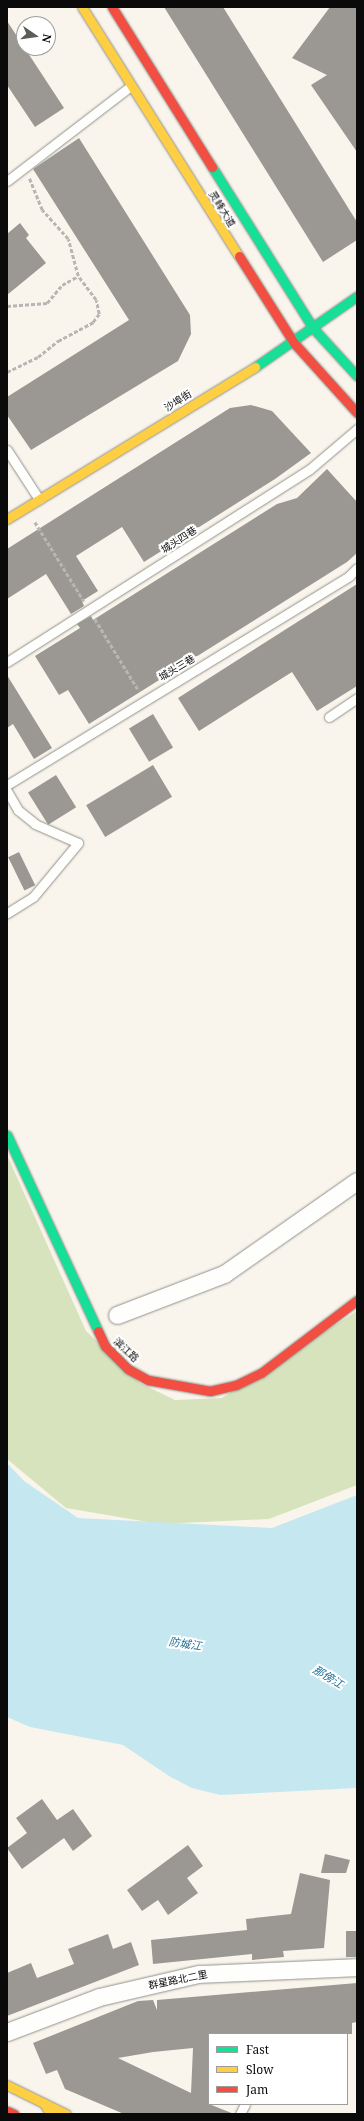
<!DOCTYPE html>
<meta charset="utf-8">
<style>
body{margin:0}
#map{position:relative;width:364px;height:2121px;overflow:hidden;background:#f9f5ec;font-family:"Noto Serif","Noto Sans SC",serif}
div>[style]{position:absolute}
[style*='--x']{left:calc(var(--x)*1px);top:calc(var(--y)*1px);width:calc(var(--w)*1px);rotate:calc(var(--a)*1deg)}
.forest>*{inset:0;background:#d6e3bc}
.water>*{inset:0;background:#c5e7f0}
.building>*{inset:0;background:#9b9893;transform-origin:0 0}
.path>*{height:2.5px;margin-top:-1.25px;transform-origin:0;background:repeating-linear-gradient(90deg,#b7b6b5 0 4px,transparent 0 6px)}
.roads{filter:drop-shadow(0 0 1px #92908c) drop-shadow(0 0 1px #92908c)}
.lane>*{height:9px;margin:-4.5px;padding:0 4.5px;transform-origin:4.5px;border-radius:4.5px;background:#fefefc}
.street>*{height:17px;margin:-8.5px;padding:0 8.5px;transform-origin:8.5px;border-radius:8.5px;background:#fefefc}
.fast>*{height:9px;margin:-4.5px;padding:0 4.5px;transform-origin:4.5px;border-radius:4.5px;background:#16e098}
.slow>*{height:9px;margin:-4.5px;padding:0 4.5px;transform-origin:4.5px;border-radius:4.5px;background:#ffcf43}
.jam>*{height:9px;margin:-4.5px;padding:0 4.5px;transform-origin:4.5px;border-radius:4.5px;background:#f24e42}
span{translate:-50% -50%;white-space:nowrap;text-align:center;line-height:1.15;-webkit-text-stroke:4px #fff;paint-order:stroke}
.street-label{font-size:10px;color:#0a0a0a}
.water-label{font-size:11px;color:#1b6c94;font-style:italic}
.frame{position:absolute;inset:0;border:8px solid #0a0a0a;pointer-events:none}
.legend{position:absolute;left:208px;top:2033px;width:140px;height:72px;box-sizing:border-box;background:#fff;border:1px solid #9d9d9d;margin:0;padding:5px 7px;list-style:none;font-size:12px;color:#0a0a0a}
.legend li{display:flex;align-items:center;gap:8px;height:20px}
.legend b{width:20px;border:1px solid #9d9d9d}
.north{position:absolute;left:16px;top:16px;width:40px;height:40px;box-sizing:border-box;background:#fff;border:1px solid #9d9d9d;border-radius:50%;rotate:103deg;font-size:11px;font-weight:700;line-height:16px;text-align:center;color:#0a0a0a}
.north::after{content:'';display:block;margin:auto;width:14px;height:18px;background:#5e5c59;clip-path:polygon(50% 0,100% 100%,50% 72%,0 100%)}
</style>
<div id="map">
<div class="forest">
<div style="clip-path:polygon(7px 1155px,86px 1331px,140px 1383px,175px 1400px,222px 1398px,357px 1311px,357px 1485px,269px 1519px,160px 1524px,66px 1508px,7px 1459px)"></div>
</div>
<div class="water">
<div style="clip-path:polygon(7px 1463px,24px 1481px,78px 1518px,272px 1528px,357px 1495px,357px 1788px,220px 1795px,192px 1788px,169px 1776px,123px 1745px,30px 1727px,7px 1717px)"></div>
</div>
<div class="building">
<div style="clip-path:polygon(164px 7px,223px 7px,357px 222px,357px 240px,323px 262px)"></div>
<div style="clip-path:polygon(330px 7px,357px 7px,357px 152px,311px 85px,327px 75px,292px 58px)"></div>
<div style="clip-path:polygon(7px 21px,64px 108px,35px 127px,7px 85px)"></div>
<div style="clip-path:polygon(79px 138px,190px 315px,191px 334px,178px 361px,31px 450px,7px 415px,7px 397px,129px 320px,33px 169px)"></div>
<div style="clip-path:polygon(20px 223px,29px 235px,26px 238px,46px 263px,7px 295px,7px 234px)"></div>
<div style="clip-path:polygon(251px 405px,272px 411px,311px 453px,275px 479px,144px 562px,122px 527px,76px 556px,98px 591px,82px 601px,84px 606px,71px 614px,46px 574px,7px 599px,7px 549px,230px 408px)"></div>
<div style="clip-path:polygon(327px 469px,357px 502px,357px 553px,347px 562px,89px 724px,68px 690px,59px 695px,35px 656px,80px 628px,77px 624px,91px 616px,93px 620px,277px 504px,297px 498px)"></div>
<div style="clip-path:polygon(357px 584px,357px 686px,317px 711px,292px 672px,199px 731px,178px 698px)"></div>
<div style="clip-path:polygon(7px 675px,52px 748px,34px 759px,13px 724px,7px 728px)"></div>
<div style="left:153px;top:714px;width:39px;height:28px;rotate:59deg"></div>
<div style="left:153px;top:765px;width:37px;height:78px;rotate:59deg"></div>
<div style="left:56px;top:775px;width:38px;height:33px;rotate:58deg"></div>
<div style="left:19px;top:852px;width:37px;height:12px;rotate:64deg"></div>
<div style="clip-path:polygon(42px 1799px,57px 1820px,73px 1809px,92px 1836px,73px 1851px,64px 1838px,22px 1869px,7px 1848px,27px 1833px,16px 1818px)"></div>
<div style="clip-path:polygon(188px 1845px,203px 1866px,187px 1878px,198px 1893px,168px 1915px,158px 1900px,142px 1911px,127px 1890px)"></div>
<div style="clip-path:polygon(325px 1854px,350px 1860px,346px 1873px,321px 1873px)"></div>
<div style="clip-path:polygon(300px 1873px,330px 1880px,324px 1948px,283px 1951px,284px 1957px,252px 1960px,252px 1954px,153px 1964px,151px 1940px,247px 1930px,246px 1919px,291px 1914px)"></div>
<div style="left:346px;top:1931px;width:11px;height:26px"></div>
<div style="clip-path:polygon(108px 1934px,113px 1949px,131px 1942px,139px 1965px,7px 2016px,7px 1973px,31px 1963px,37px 1978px,74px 1964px,68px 1949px)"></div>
<div style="clip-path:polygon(evenodd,357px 1983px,357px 2022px,352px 2023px,352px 2034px,209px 2034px,209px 2104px,234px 2114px,124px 2114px,65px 2089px,57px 2070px,46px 2074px,33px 2043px,138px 2001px,153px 2000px,157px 2010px,157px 2000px,357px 1983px,193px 2048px,191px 2093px,118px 2058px,153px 2052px,193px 2048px)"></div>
</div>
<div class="path">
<div style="--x:7;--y:306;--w:40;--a:-4.3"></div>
<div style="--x:47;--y:303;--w:23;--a:-50"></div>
<div style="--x:62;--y:285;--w:18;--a:-29"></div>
<div style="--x:7;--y:372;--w:34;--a:-26"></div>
<div style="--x:38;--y:357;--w:26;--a:-39"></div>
<div style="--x:58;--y:341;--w:40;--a:-28"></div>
<div style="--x:93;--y:322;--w:10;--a:-53"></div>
<div style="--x:99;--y:314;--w:14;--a:-102"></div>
<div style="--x:96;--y:300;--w:30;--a:-127"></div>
<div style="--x:78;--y:276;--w:38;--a:-105"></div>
<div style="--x:68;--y:239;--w:39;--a:-132"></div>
<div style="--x:42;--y:210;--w:35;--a:-112"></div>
<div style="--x:35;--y:522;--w:93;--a:58.2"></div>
<div style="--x:95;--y:619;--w:84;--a:58.6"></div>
</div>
<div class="roads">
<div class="lane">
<div style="--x:7;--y:181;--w:156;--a:-37.5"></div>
<div style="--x:7;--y:450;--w:59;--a:56.9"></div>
<div style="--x:7;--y:662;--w:359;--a:-32.5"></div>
<div style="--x:310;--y:469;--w:62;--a:-40.4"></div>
<div style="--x:329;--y:717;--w:34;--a:-34"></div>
<div style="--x:7;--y:785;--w:401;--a:-31.4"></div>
<div style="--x:349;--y:576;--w:11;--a:-45"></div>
<div style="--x:7;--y:791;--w:22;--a:60"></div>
<div style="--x:18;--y:810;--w:22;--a:39"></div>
<div style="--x:35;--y:824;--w:47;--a:23.8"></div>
<div style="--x:78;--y:843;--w:70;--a:129.8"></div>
<div style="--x:33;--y:897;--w:31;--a:148"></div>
<div style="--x:240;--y:2114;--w:11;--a:-63"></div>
</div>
<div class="street">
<div style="--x:117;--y:1315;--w:115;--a:-21"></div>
<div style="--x:224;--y:1274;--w:162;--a:-35"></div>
<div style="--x:7;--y:2032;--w:98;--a:-20.8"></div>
<div style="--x:99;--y:1997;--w:103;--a:-13"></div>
<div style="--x:199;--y:1974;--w:158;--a:-2.5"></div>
</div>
<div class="fast">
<div style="--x:212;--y:167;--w:190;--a:57.9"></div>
<div style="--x:313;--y:328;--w:65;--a:47.5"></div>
<div style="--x:255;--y:367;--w:124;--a:-34.8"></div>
<div style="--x:7;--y:1135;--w:216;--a:65.1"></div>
</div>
<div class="slow">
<div style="--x:82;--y:7;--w:294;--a:57.8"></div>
<div style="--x:7;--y:519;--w:291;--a:-31.5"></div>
<div style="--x:7;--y:2085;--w:66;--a:26.2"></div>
<div style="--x:44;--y:2103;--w:13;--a:61"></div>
</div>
<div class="jam">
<div style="--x:112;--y:7;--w:189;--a:58"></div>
<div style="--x:239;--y:256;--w:103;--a:57.7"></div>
<div style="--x:294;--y:343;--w:94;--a:48"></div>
<div style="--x:98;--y:1331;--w:17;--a:65"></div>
<div style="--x:105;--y:1346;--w:33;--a:45"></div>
<div style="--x:128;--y:1369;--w:23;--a:29"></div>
<div style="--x:148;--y:1380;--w:63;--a:10.1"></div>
<div style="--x:210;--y:1391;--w:27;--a:-13"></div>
<div style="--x:236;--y:1385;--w:28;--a:-26"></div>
<div style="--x:261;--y:1373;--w:121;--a:-37.2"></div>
<div style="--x:7;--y:2111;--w:8;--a:23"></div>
</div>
</div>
<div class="street-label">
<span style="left:222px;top:209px;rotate:58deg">灵峰大道</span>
<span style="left:178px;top:401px;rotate:-32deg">沙埠街</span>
<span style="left:179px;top:540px;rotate:-33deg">城头四巷</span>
<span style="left:177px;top:668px;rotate:-31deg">城头三巷</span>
<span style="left:126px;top:1350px;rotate:43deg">滨江路</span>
<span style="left:178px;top:1980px;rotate:-11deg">群星路北二里</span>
</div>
<div class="water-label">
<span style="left:185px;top:1644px;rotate:8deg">防城江</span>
<span style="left:328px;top:1677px;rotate:31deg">那傍江</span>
</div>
<div class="frame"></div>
<ul class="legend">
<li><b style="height:5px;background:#16e098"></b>Fast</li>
<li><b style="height:5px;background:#ffcf43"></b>Slow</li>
<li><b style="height:5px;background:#f24e42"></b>Jam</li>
</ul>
<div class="north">N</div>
</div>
